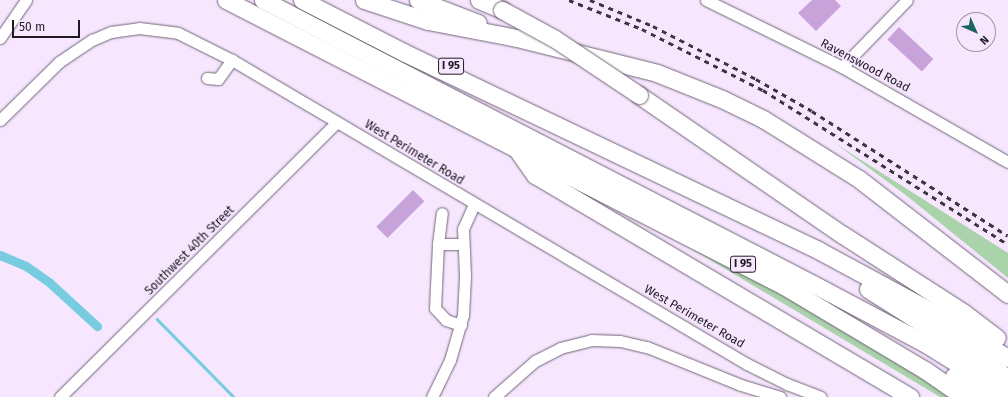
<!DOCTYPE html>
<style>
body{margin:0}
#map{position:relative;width:1008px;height:397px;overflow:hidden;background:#f6e7fe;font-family:"Fira Sans",sans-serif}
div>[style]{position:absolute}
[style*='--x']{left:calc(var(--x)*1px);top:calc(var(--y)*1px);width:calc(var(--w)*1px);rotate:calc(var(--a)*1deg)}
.green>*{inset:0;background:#aad3ac}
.stream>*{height:2.5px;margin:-1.25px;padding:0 1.25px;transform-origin:1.25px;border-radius:1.25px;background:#78cce0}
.canal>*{height:9px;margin:-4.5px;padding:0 4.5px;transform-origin:4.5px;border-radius:4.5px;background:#78cce0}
.building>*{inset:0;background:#c7a3da;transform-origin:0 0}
.roads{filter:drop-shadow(0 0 1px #716478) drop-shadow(0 0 1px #716478)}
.minor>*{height:11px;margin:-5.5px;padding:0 5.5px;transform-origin:5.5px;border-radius:5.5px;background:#fff}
.highway>*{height:17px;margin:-8.5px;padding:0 8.5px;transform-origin:8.5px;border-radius:8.5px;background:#fff}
.rail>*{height:2.5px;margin-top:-1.25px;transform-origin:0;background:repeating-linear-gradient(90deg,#3c353f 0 5px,transparent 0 10px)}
.bridges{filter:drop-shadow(0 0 1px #716478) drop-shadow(0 0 1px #716478)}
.highway-bridge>*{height:17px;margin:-8.5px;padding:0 8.5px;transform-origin:8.5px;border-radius:8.5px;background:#fff}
span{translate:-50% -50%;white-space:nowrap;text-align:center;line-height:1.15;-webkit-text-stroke:3.5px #f6e7fe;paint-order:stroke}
.shield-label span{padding:1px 3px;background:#f6e7fe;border:1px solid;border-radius:3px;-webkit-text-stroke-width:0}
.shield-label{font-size:11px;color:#1f1921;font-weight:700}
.street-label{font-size:12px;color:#1f1921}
.north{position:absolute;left:956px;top:12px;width:40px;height:40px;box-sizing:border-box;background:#f6e7fe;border:1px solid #a095a6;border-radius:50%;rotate:135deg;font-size:11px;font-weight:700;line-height:16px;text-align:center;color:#1f1921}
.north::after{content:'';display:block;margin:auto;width:14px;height:18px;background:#1a655e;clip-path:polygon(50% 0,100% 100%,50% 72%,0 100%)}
.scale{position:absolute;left:12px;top:20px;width:68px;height:18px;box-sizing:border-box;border:2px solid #1f1921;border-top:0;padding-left:5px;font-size:12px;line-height:14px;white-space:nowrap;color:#1f1921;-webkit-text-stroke:3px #f6e7fe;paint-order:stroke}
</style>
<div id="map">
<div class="green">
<div style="clip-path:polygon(836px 144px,1008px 253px,1008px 278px,907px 196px)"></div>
<div style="clip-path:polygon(670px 236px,742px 267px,959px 397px,940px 397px)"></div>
</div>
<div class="stream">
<div style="--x:157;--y:319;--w:110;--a:45.4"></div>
</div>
<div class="canal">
<div style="--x:0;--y:255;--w:28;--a:23"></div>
<div style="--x:26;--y:266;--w:29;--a:35"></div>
<div style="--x:50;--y:283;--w:64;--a:42.5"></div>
</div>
<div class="building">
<div style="clip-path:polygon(812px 0,835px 0,841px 6px,816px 31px,798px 13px)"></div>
<div style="left:899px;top:27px;width:47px;height:17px;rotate:43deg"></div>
<div style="left:413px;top:190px;width:16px;height:52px;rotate:45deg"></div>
</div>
<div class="roads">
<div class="minor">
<div style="--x:706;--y:0;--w:152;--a:26.2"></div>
<div style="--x:842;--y:67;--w:191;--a:29.8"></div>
<div style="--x:0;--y:38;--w:46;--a:-55.6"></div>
<div style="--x:842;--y:67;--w:93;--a:-45.9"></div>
<div style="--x:207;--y:78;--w:11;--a:5"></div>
<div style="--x:218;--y:79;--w:24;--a:-54"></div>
<div style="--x:0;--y:120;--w:83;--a:-44.5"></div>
<div style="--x:59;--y:62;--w:40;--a:-34"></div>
<div style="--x:92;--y:40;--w:21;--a:-23"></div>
<div style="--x:111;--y:32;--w:28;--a:-8"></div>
<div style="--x:139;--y:28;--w:39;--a:7"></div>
<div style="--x:178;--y:33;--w:60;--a:26.6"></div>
<div style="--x:232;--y:60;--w:598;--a:30.55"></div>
<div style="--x:747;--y:364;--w:45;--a:26.6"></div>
<div style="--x:787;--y:384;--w:36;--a:21"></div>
<div style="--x:438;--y:244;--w:31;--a:-83"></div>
<div style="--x:461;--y:325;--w:16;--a:-162"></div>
<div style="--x:446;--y:320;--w:16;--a:-133"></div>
<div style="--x:435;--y:308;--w:64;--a:-87.3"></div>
<div style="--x:438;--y:244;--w:25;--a:0"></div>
<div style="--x:60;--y:397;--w:390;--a:-44.8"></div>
<div style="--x:432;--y:397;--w:41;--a:-64.1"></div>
<div style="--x:450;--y:360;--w:47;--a:-73.9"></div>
<div style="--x:463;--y:315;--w:39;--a:-87"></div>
<div style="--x:465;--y:276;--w:47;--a:-92.4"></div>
<div style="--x:463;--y:229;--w:27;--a:-66"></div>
<div style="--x:494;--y:397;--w:55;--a:-41.3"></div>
<div style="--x:535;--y:361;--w:28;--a:-27"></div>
<div style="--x:560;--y:348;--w:32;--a:-14"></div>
<div style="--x:591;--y:340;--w:29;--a:2"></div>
<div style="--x:620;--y:341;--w:28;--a:13"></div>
<div style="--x:647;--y:347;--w:101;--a:22"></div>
<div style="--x:741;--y:385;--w:41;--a:17.1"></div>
</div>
<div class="highway">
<div style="--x:226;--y:0;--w:627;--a:27.14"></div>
<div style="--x:784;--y:286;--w:164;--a:30.8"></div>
<div style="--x:925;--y:370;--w:47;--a:34.7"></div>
<div style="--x:263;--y:0;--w:619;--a:27.31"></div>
<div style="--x:813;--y:284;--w:128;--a:28"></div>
<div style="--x:926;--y:344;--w:97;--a:31.9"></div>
<div style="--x:302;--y:0;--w:114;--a:27.2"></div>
<div style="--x:403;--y:52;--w:460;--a:25.5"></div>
<div style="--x:818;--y:250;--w:128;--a:28.4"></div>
<div style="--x:931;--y:311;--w:90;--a:31.4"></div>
<div style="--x:364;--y:0;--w:67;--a:18.2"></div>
<div style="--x:428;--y:21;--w:91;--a:10.8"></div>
<div style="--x:517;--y:38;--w:144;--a:14"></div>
<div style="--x:657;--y:73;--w:70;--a:21.8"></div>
<div style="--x:722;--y:99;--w:46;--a:26"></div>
<div style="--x:763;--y:119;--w:113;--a:32"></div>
<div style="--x:859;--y:179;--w:188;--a:37.7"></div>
<div style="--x:418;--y:0;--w:64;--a:21"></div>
<div style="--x:479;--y:0;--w:25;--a:23"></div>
<div style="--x:639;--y:95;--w:247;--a:34.5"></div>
<div style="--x:843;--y:235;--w:144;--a:32.8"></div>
<div style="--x:964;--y:313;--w:41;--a:37.1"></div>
<div style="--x:516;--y:148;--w:33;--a:55"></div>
<div style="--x:535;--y:175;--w:436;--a:30.6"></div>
<div style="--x:868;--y:289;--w:166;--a:32.4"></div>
<div style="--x:954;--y:376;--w:38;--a:33"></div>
</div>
</div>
<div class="rail">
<div style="--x:569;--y:0;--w:79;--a:21.7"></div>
<div style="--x:642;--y:29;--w:136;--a:26.8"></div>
<div style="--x:763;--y:90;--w:289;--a:32.2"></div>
<div style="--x:590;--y:0;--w:68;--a:22.4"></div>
<div style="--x:653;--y:26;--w:116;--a:27.2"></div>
<div style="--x:756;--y:79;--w:64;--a:29.7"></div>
<div style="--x:812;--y:111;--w:232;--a:32.5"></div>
</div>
<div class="bridges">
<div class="highway-bridge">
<div style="--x:502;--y:10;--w:60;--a:28.7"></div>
<div style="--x:555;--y:39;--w:101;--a:33.7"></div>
</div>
</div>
<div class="shield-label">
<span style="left:451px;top:66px">I 95</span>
<span style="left:743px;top:264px">I 95</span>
</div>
<div class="street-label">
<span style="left:865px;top:66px;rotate:28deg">Ravenswood Road</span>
<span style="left:414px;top:153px;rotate:31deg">West Perimeter Road</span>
<span style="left:190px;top:251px;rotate:-45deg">Southwest 40th Street</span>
<span style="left:694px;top:317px;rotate:30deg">West Perimeter Road</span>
</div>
<div class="north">N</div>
<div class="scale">50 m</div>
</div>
